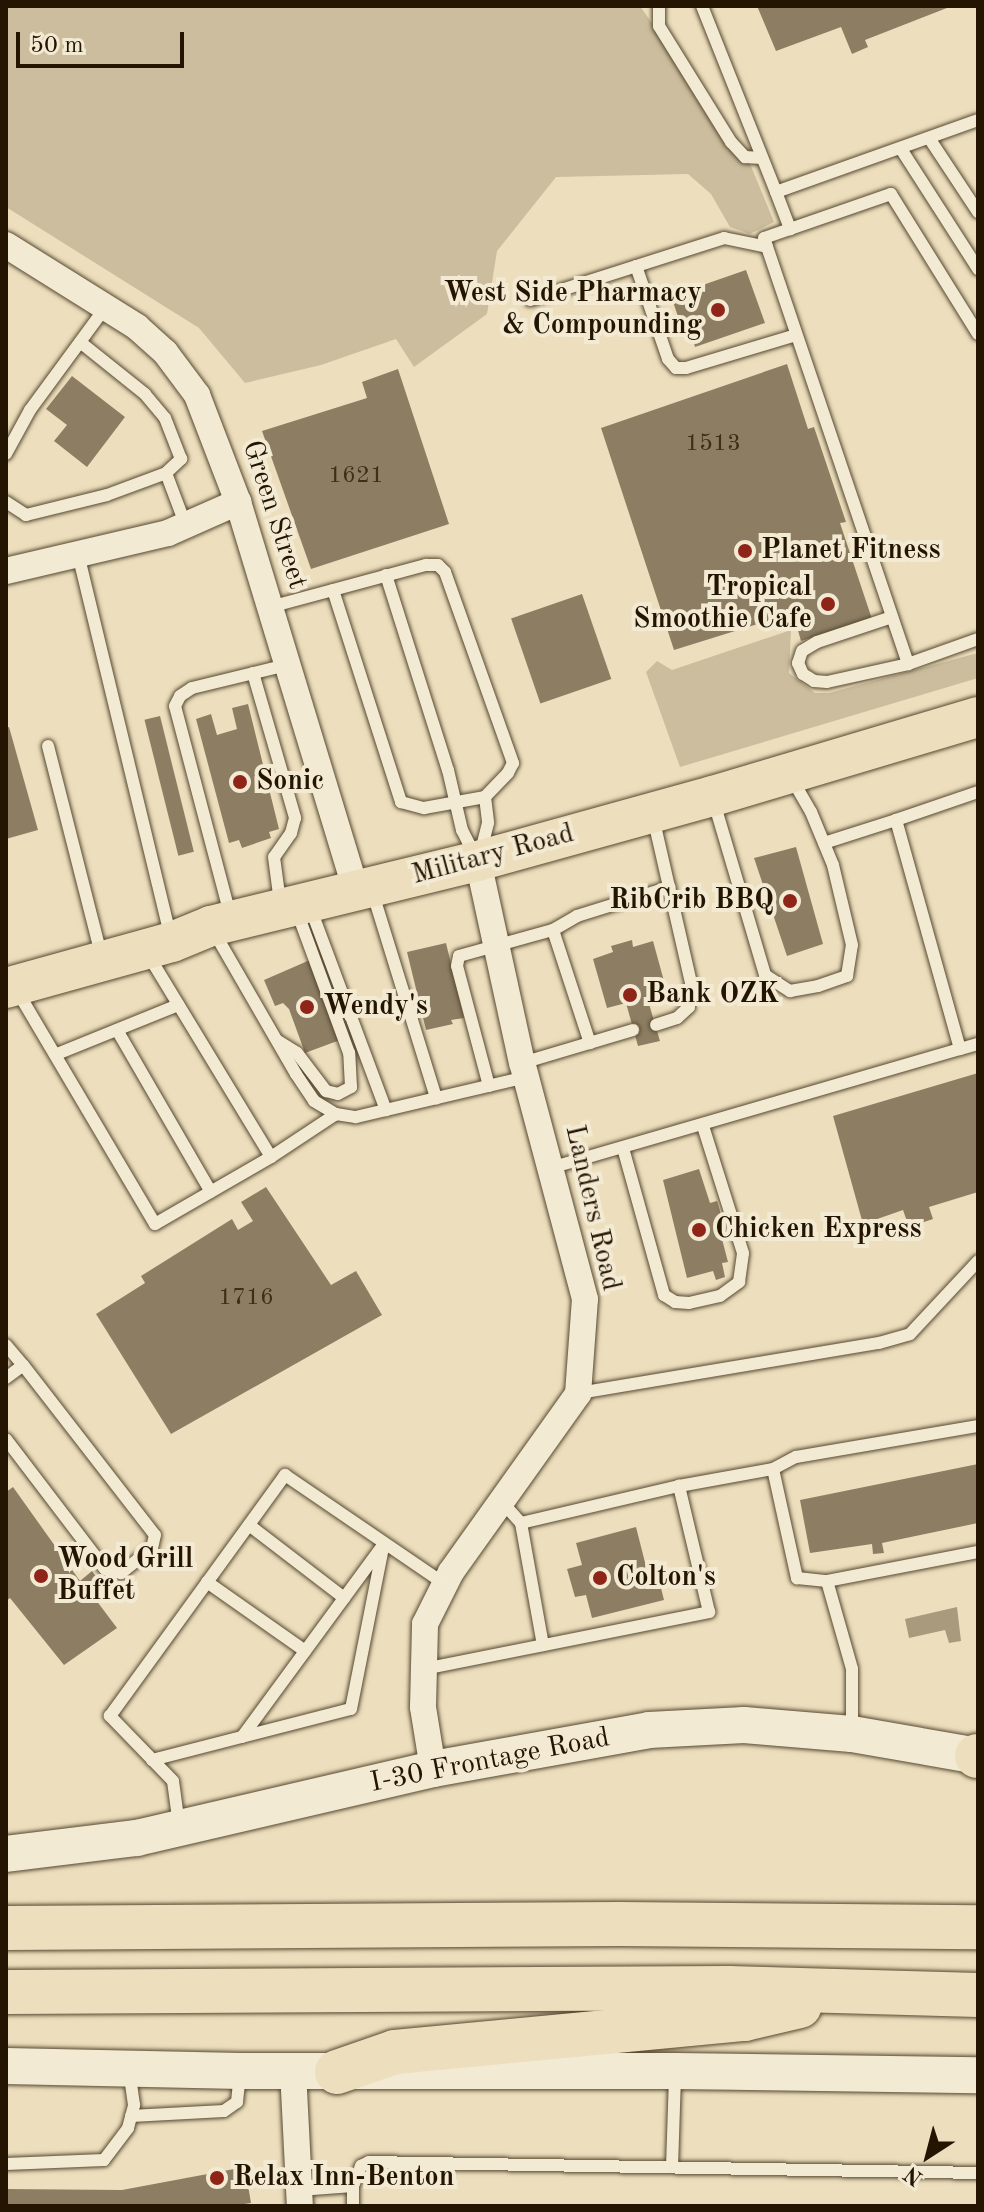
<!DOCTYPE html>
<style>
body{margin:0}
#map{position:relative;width:984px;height:2212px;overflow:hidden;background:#eddfbd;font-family:"Old Standard TT",serif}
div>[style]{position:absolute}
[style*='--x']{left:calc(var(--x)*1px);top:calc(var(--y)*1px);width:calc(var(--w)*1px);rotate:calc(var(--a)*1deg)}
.green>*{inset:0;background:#cbbd9d}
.water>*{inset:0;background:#a99a7d}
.building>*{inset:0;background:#8d7e63;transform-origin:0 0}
.roads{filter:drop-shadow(0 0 2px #564831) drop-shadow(0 0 2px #564831)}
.lane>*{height:12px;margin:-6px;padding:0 6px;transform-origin:6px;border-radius:6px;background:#f3ead4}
.street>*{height:26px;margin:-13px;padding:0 13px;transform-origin:13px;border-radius:13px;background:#f3ead4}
.secondary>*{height:36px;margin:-18px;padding:0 18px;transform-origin:18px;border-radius:18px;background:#f3ead4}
.primary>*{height:40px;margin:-20px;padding:0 20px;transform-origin:20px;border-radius:20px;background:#eddfbd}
.highway>*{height:44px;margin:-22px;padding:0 22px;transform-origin:22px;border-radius:22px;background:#eddfbd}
.dots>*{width:22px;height:22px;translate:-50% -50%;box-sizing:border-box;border:4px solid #f3ead4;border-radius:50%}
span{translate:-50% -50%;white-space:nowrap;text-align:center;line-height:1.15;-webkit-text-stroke:8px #f3ead4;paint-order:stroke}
.number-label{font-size:24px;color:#3e2f1a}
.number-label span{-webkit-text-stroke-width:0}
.poi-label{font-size:28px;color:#241502;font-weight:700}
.right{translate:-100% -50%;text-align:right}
.left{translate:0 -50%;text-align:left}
.street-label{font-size:28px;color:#241502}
.frame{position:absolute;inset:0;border:8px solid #241502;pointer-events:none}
.north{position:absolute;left:888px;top:2116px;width:80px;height:80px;-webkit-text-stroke:6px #f3ead4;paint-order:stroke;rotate:216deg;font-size:22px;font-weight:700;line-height:32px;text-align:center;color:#241502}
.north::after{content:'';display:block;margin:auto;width:28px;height:36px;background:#241502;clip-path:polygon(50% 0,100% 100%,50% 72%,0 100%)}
.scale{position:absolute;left:16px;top:32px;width:168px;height:36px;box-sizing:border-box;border:4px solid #241502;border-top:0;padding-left:10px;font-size:24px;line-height:28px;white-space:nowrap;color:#241502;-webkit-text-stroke:6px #f3ead4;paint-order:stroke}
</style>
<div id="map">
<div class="green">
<div style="clip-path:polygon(6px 6px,640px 6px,751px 166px,774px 222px,750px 234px,730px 227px,711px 194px,688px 174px,556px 177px,497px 251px,487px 314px,414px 367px,396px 339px,321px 365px,245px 383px,199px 328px,6px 207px)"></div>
<div style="clip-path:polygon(791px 630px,789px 673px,815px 693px,829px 693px,978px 653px,978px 678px,680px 767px,646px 672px,657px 661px,672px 670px)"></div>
</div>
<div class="water">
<div style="clip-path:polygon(957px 1607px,961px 1641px,949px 1643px,945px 1630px,909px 1638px,905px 1619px)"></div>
</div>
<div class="building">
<div style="clip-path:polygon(757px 6px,952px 6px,865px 40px,868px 47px,852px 54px,841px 27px,776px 51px)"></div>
<div style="clip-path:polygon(746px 270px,765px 323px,695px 347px,692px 335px,685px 337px,671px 296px)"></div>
<div style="clip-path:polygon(787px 364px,808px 429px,814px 427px,846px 522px,840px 523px,872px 619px,801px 641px,793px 613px,674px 650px,601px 428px)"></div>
<div style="clip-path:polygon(398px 369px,449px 524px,311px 569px,262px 431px,367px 398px,362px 382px)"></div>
<div style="clip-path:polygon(72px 376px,125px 417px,87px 467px,54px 441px,67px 425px,46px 409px)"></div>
<div style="left:582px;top:594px;width:90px;height:75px;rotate:71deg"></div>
<div style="clip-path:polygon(248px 704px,279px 829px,269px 832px,271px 838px,242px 848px,239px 840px,229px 843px,196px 719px,211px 714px,217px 735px,237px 729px,232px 708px)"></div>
<div style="left:160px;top:716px;width:140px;height:16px;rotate:76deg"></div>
<div style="clip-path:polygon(9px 727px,38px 830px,6px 839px,6px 728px)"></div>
<div style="clip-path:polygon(796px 847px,823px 944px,787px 956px,754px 858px)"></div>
<div style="clip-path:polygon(632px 940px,633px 947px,653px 941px,667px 992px,647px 997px,660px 1041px,638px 1046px,626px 1003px,607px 1008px,593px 959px,613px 952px,611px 946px)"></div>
<div style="clip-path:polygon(446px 943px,464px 1018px,451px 1020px,453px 1024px,426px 1030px,407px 952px)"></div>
<div style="clip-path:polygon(310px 960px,340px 1040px,305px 1053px,289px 1009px,283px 1003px,275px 1006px,264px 980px)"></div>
<div style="clip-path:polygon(978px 1073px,978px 1192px,929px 1207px,933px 1219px,909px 1227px,903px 1210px,863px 1224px,833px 1116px)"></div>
<div style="clip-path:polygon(699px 1169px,710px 1203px,717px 1201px,728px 1237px,722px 1239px,728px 1262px,722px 1263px,725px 1277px,716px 1280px,713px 1271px,687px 1278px,663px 1180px)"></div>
<div style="clip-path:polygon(266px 1187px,331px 1285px,356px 1271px,382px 1315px,171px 1434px,96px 1314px,145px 1283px,141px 1276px,232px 1219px,238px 1230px,253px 1221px,241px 1202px)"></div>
<div style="clip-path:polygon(978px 1464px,978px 1523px,882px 1543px,884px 1553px,873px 1554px,872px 1544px,810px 1553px,800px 1500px)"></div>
<div style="clip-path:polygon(13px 1487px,80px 1581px,92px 1571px,107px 1591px,96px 1600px,117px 1628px,64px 1665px,10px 1598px,6px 1601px,6px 1492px)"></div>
<div style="clip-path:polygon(636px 1527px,650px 1582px,659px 1580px,664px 1600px,592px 1618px,586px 1595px,575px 1597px,567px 1569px,582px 1565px,576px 1543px)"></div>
<div style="clip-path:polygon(245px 2167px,251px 2203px,231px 2206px,6px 2206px,6px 2189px,122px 2190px)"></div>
</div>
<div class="roads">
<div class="lane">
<div style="--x:659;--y:6;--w:20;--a:90"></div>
<div style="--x:659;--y:26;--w:137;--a:58.2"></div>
<div style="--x:731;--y:142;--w:21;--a:47"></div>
<div style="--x:745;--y:157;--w:17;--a:3"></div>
<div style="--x:702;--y:6;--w:200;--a:68.3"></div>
<div style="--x:776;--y:192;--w:214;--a:-19.6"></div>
<div style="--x:929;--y:138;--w:89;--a:56.5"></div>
<div style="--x:901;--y:149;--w:143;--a:57.3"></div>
<div style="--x:776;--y:192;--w:40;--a:69"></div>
<div style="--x:636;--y:266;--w:98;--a:71"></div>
<div style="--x:668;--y:359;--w:12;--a:48"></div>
<div style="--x:676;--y:368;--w:10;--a:0"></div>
<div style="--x:686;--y:368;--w:115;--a:-16.7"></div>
<div style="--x:530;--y:300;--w:204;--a:-17.7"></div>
<div style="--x:724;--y:238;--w:44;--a:11.8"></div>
<div style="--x:978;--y:334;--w:165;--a:-121.9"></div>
<div style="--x:891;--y:194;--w:134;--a:160.9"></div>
<div style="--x:764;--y:238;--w:450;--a:71.3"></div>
<div style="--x:908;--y:664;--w:74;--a:-19.7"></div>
<div style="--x:6;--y:454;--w:50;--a:-61.4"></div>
<div style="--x:30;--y:410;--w:130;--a:-53.7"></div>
<div style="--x:166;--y:473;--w:57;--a:69.3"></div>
<div style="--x:6;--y:502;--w:24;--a:33"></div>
<div style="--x:26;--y:515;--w:83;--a:-13.9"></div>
<div style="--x:107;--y:495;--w:63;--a:-20.4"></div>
<div style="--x:166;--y:473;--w:21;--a:-43"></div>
<div style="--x:181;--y:459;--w:44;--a:-111.3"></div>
<div style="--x:165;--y:418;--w:31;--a:-130"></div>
<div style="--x:145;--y:394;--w:83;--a:-141.3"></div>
<div style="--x:78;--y:554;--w:392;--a:76.4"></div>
<div style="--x:386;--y:575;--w:205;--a:72.4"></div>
<div style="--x:448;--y:770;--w:62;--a:76.9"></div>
<div style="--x:462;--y:830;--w:28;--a:63"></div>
<div style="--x:333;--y:590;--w:223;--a:72.2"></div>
<div style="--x:401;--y:802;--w:24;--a:15"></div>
<div style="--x:424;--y:808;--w:62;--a:-10.2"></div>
<div style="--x:270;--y:607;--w:162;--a:-15.1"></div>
<div style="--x:426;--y:565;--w:12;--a:0"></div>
<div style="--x:438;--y:565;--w:10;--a:45"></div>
<div style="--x:445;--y:572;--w:203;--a:70.4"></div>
<div style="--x:513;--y:763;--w:11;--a:117"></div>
<div style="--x:508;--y:773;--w:33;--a:134"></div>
<div style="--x:485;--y:797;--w:26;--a:83"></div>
<div style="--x:488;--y:823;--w:32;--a:104"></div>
<div style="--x:892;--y:617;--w:79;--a:161.6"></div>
<div style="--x:817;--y:642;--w:17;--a:149"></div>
<div style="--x:802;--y:651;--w:13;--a:108"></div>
<div style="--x:798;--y:663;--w:12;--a:66"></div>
<div style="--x:803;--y:674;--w:13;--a:32"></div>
<div style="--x:814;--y:681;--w:13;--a:4"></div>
<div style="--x:827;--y:682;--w:83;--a:-12.5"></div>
<div style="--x:253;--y:673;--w:151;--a:73.8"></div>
<div style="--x:295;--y:818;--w:16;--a:105"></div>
<div style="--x:291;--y:833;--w:29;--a:125"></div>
<div style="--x:274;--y:857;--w:45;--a:82.4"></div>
<div style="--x:48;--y:746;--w:219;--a:75.7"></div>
<div style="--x:713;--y:799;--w:184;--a:73.5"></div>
<div style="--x:765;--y:975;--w:30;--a:33"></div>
<div style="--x:790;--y:991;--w:28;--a:-10"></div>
<div style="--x:818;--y:986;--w:31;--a:-19"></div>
<div style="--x:847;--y:976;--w:31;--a:-81"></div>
<div style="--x:852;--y:945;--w:82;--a:-103.4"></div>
<div style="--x:833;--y:865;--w:57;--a:-112.5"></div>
<div style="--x:811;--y:812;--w:38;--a:-120"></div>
<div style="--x:653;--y:817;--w:170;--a:77.1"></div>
<div style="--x:691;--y:983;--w:24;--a:95"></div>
<div style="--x:689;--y:1007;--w:16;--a:137"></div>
<div style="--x:677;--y:1018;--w:22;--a:162"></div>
<div style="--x:824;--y:843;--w:76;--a:-17.7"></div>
<div style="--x:373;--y:894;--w:214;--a:72.8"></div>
<div style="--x:310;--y:907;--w:217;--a:69.5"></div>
<div style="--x:231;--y:918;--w:219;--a:-104.8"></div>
<div style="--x:175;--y:706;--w:11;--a:-63"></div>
<div style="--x:180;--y:696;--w:14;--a:-34"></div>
<div style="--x:192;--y:688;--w:98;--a:-13.6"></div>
<div style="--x:553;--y:930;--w:119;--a:71.9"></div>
<div style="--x:214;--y:932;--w:164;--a:60"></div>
<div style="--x:296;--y:1074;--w:32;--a:56"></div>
<div style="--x:314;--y:1101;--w:26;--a:31"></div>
<div style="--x:336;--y:1114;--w:20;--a:9"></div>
<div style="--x:356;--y:1117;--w:176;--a:-13.2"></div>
<div style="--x:16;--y:989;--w:273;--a:59.4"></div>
<div style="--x:155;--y:1224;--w:134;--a:-30"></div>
<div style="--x:271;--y:1157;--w:235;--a:-121.3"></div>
<div style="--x:117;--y:1030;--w:187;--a:59.9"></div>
<div style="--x:278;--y:1041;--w:22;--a:32"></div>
<div style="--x:297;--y:1053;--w:48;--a:52.7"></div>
<div style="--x:326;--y:1091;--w:12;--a:14"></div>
<div style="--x:338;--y:1094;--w:15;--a:-28"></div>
<div style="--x:351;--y:1087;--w:34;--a:-93"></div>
<div style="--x:349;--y:1053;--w:153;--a:-110.2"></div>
<div style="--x:960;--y:1049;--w:19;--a:-16"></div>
<div style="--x:57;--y:1054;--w:131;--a:-22"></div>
<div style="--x:522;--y:1063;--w:116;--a:-16.6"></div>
<div style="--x:489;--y:1086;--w:124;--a:-104.9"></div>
<div style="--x:457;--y:966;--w:10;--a:-79"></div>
<div style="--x:459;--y:956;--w:98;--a:-15.5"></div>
<div style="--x:553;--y:930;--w:28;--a:-30"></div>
<div style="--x:577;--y:916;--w:97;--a:-17.3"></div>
<div style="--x:623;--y:1148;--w:153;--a:74.4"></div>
<div style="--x:664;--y:1295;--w:13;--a:32"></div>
<div style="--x:675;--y:1302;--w:14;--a:4"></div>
<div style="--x:689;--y:1303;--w:32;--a:-13"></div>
<div style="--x:720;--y:1296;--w:24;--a:-36"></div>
<div style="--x:739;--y:1282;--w:29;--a:-82"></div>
<div style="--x:743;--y:1253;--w:133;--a:-107.5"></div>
<div style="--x:271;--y:1157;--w:78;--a:-33.5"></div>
<div style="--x:550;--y:1168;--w:427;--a:-16.2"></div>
<div style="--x:960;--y:1049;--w:238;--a:-105.6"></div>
<div style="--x:896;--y:820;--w:87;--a:-18.9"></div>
<div style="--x:6;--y:1345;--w:26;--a:50"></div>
<div style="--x:6;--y:1378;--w:21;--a:-37"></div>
<div style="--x:23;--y:1365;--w:215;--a:52.2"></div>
<div style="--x:155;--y:1535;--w:13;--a:103"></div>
<div style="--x:152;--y:1548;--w:40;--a:141"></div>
<div style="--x:121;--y:1573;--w:16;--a:-166"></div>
<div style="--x:105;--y:1569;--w:163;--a:-127.3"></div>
<div style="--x:579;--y:1393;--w:304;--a:-9.5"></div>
<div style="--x:879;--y:1343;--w:32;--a:-16"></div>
<div style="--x:910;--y:1334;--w:100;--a:-47"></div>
<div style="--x:773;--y:1469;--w:26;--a:-28"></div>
<div style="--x:796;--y:1457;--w:185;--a:-9.7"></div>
<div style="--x:502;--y:1502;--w:28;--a:48"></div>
<div style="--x:521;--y:1523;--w:162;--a:-13.2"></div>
<div style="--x:521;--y:1523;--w:124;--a:79.8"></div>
<div style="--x:249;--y:1525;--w:120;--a:37.5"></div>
<div style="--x:827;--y:1581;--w:91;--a:74.1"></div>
<div style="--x:852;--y:1669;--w:62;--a:90"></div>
<div style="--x:207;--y:1582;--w:120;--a:35.1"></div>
<div style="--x:424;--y:1669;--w:291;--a:-11.3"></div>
<div style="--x:709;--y:1612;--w:130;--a:-103.4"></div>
<div style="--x:679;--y:1486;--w:96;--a:-10.3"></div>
<div style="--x:773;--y:1469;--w:112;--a:77.6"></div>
<div style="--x:797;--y:1578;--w:30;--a:6"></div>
<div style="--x:827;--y:1581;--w:154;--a:-10.9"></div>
<div style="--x:242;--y:1737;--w:238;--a:-53.7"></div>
<div style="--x:152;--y:1760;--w:205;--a:-14.4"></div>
<div style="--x:351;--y:1709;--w:169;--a:-78.8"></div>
<div style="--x:179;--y:1825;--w:44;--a:-97.8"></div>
<div style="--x:173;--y:1781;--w:91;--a:-134.1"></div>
<div style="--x:110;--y:1716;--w:298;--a:-54"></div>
<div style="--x:285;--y:1475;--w:194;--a:34.3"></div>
<div style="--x:131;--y:2116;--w:93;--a:-3.1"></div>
<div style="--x:224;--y:2111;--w:16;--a:-35"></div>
<div style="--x:237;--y:2102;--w:28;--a:-84"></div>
<div style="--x:6;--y:2164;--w:98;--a:-2.3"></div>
<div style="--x:104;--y:2160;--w:40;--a:-53"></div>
<div style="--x:128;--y:2128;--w:24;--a:-75"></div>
<div style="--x:134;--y:2105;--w:34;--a:-98"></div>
<div style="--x:672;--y:2167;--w:92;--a:-88.1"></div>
<div style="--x:353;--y:2186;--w:20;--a:90"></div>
<div style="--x:299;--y:2190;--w:54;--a:-4.2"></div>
<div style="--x:353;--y:2186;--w:22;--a:-68"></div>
<div style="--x:361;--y:2166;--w:9;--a:-27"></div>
<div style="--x:369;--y:2162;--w:609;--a:1.03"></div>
</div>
<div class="street">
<div style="--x:6;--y:245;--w:155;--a:32"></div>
<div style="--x:137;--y:327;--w:38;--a:42"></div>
<div style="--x:165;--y:352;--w:54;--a:53.3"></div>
<div style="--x:197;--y:395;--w:115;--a:69"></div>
<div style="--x:238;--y:502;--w:407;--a:73.1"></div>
<div style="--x:6;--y:571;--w:166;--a:-13.2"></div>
<div style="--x:168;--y:533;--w:77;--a:-23.9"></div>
<div style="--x:433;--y:1769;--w:63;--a:-99.2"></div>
<div style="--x:423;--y:1707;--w:83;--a:-88.6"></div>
<div style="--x:425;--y:1624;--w:58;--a:-63.4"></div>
<div style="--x:451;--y:1572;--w:219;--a:-54.5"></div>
<div style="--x:578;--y:1394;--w:95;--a:-85.8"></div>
<div style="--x:585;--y:1299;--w:244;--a:-104.9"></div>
<div style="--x:522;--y:1063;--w:207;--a:-102.3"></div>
<div style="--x:293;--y:2070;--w:136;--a:87.1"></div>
</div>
<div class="secondary">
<div style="--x:6;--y:1854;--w:132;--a:-7"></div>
<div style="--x:137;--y:1838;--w:304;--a:-13.1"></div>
<div style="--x:433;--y:1769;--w:219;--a:-10.2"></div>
<div style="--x:649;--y:1730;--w:95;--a:-3"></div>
<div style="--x:744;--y:1725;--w:108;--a:4.8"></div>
<div style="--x:852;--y:1734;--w:128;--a:9.9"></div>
<div style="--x:6;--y:2066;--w:235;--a:1.2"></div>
<div style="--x:241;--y:2071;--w:434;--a:0"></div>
<div style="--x:675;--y:2071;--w:303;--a:0.8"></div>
</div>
<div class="primary">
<div style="--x:6;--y:988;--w:172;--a:-15.5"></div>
<div style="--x:172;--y:942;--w:42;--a:-22.3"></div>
<div style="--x:211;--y:926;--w:275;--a:-13.7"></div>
<div style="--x:478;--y:861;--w:244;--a:-15.5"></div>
<div style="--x:713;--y:796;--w:277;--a:-16.6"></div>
</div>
<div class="highway">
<div style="--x:977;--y:1756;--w:1;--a:0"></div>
<div style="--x:6;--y:1928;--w:613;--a:-0.37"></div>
<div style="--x:619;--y:1924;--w:359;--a:0.5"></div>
<div style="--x:6;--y:1992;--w:723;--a:-0.32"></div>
<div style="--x:729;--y:1988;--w:249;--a:1.6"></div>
<div style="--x:337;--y:2072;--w:61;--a:-19"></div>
<div style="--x:395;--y:2052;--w:351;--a:-5.4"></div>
<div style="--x:744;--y:2019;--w:57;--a:-13.1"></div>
</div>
</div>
<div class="dots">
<div style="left:718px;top:310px;background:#8f2418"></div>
<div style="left:745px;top:551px;background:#8f2418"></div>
<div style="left:828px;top:604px;background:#8f2418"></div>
<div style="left:240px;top:782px;background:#8f2418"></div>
<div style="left:790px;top:901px;background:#8f2418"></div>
<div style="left:630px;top:995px;background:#8f2418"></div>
<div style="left:307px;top:1007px;background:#8f2418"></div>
<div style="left:699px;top:1230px;background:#8f2418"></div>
<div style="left:41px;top:1576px;background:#8f2418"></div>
<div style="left:600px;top:1578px;background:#8f2418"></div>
<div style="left:217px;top:2178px;background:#8f2418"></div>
</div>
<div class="number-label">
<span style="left:713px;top:445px">1513</span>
<span style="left:356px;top:477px">1621</span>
<span style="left:246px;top:1299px">1716</span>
</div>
<div class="poi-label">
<span class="right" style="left:702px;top:310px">West Side Pharmacy<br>&amp; Compounding</span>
<span class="left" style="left:761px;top:551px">Planet Fitness</span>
<span class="right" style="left:812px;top:604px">Tropical<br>Smoothie Cafe</span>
<span class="left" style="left:256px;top:782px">Sonic</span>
<span class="right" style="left:774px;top:901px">RibCrib BBQ</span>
<span class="left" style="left:646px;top:995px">Bank OZK</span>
<span class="left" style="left:323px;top:1007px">Wendy's</span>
<span class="left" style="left:715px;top:1230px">Chicken Express</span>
<span class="left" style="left:57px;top:1576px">Wood Grill<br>Buffet</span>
<span class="left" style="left:616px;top:1578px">Colton's</span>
<span class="left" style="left:233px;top:2178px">Relax Inn-Benton</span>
</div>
<div class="street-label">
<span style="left:274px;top:515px;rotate:72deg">Green Street</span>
<span style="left:493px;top:855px;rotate:-15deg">Military Road</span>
<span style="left:592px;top:1208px;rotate:77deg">Landers Road</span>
<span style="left:490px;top:1761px;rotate:-11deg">I-30 Frontage Road</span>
</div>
<div class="frame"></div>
<div class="north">N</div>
<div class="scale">50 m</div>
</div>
